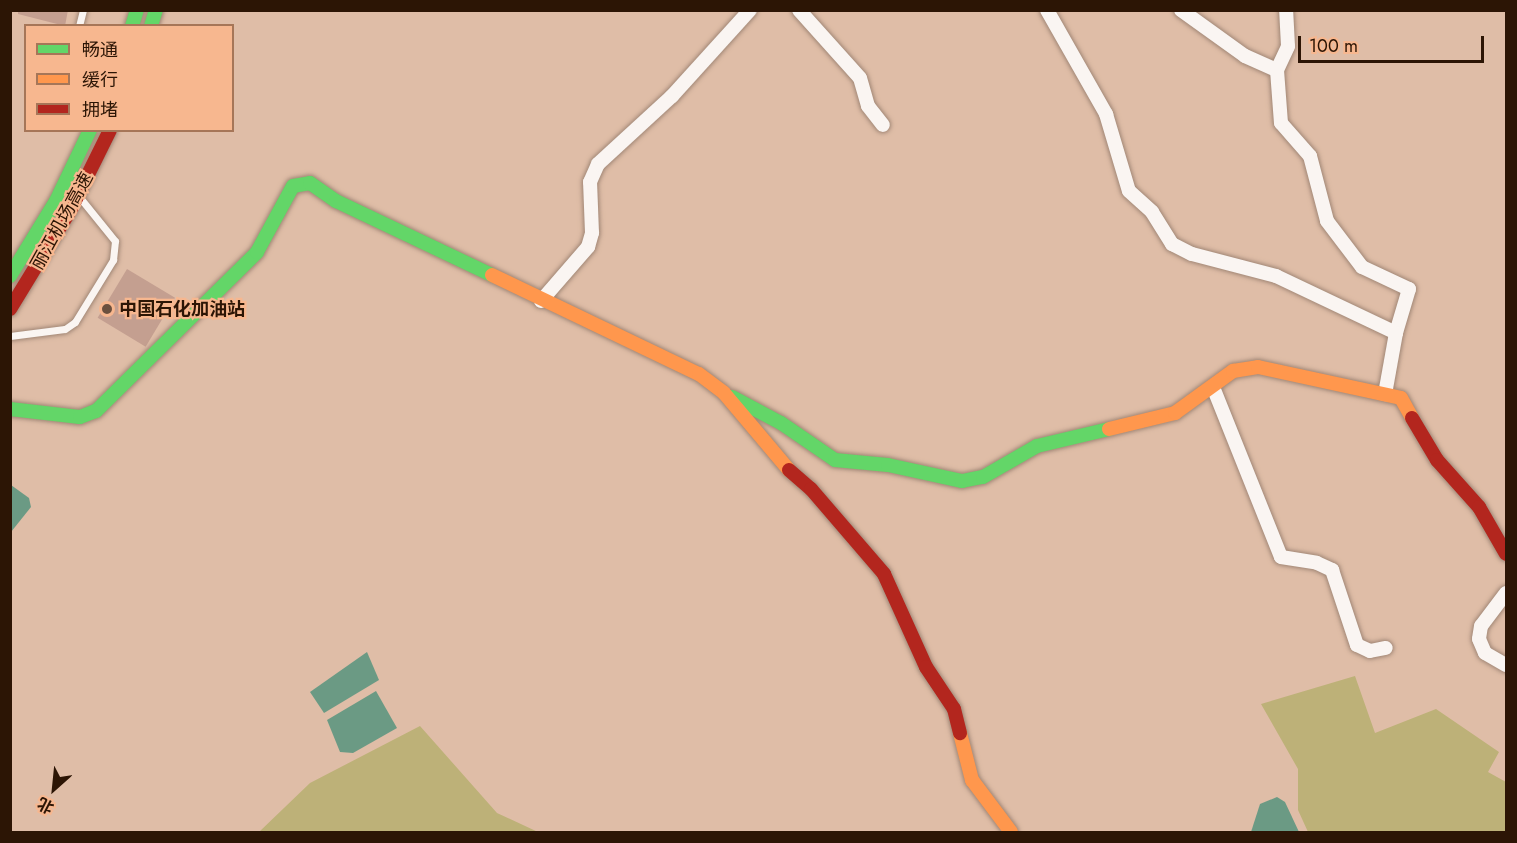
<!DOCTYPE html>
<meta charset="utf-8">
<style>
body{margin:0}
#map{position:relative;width:1517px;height:843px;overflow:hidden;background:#dfbda7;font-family:Jost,"Noto Sans SC",sans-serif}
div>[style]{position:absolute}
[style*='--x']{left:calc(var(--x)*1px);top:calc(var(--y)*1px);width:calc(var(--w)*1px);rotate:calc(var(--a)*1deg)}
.green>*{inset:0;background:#bdb178}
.water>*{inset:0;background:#6b9a84}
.building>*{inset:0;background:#c49f90;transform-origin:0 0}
.roads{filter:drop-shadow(0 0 2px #a18776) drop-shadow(0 0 2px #a18776)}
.lane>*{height:7px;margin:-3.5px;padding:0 3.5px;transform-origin:3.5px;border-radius:3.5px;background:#faf5f2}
.street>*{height:14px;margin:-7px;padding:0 7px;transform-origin:7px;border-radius:7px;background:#faf5f2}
.fast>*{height:14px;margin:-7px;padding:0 7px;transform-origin:7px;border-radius:7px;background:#63d668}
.slow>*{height:14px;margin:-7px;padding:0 7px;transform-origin:7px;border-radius:7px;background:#ff974d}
.jam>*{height:14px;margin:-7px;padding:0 7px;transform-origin:7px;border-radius:7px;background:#b3261e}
.dots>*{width:16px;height:16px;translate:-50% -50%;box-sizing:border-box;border:3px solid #f7b78f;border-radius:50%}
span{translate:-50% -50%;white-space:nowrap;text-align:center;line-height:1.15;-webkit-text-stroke:4.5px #f7b78f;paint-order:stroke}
.street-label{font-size:18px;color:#2c1505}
.poi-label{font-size:18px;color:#2c1505;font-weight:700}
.left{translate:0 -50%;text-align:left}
.frame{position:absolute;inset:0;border:12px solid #2c1505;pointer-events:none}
.legend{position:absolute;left:24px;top:24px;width:210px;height:108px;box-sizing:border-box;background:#f7b78f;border:2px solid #a67658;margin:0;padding:8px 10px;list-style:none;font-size:18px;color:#2c1505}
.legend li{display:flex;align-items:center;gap:12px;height:30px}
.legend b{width:30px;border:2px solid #a67658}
.north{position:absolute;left:24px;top:759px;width:60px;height:60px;-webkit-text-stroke:4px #f7b78f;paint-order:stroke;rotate:207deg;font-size:16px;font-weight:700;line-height:24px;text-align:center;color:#2c1505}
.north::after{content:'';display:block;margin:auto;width:21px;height:27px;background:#2c1505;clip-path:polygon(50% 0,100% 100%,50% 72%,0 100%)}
.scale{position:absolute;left:1298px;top:36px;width:186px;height:27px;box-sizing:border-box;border:3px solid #2c1505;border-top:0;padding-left:8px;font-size:18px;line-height:21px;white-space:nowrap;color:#2c1505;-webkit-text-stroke:4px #f7b78f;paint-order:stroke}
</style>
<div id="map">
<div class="green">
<div style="clip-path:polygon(1355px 676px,1375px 733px,1436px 709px,1499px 752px,1488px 772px,1506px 782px,1506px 832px,1308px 832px,1298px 810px,1298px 769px,1261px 704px)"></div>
<div style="clip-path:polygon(420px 726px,497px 813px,538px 832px,259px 832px,310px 783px)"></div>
</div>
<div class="water">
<div style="clip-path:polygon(11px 485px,29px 498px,31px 507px,11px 532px)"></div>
<div style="clip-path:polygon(367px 652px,379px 680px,324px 713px,310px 692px)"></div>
<div style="clip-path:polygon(376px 691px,397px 728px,353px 753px,340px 752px,327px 720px)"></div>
<div style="clip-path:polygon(1277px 797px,1285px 802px,1299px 832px,1251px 832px,1260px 804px)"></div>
</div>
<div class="building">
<div style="clip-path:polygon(18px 10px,68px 10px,65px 26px,18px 14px)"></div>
<div style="left:127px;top:269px;width:56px;height:57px;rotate:31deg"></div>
</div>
<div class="roads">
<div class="lane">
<div style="--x:79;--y:26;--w:16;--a:-76"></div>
<div style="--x:10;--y:336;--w:55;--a:-7.3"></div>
<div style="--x:65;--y:329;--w:12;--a:-35"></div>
<div style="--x:75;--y:322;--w:73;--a:-58.5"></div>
<div style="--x:113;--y:260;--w:19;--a:-84"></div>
<div style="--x:115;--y:241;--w:54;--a:-129"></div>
</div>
<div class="street">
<div style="--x:799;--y:10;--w:91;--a:48.1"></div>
<div style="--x:860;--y:78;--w:29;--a:74"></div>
<div style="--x:868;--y:106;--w:24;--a:52"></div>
<div style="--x:1047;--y:10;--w:120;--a:60.4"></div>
<div style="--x:1106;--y:114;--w:80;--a:73.4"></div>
<div style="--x:1129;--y:191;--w:31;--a:42"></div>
<div style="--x:1152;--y:212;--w:38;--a:58"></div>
<div style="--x:1172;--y:244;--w:22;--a:27"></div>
<div style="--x:1192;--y:254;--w:87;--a:14.7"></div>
<div style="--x:1276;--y:276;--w:133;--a:25.4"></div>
<div style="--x:1181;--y:10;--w:79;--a:35.7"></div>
<div style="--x:1245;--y:56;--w:35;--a:24"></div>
<div style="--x:1277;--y:70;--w:53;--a:85.7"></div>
<div style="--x:1281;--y:123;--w:44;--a:48.7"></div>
<div style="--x:1310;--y:156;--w:67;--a:75.3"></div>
<div style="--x:1327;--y:221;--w:58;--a:52.7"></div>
<div style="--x:1362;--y:267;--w:52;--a:25.1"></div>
<div style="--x:1409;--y:289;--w:46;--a:106.5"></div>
<div style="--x:1396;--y:333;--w:62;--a:100.2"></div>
<div style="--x:1277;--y:70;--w:26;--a:-65"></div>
<div style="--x:1288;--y:46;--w:36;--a:-93"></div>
<div style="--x:541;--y:301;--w:72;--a:-49"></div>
<div style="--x:588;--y:247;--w:15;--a:-74"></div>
<div style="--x:592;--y:233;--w:51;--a:-92.2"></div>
<div style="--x:590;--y:182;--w:20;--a:-66"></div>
<div style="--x:598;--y:164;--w:100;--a:-42.6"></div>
<div style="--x:672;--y:96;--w:116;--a:-47.8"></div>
<div style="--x:1213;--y:387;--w:183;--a:68.2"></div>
<div style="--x:1281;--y:557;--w:36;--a:9"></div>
<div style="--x:1317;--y:563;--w:17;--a:25"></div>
<div style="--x:1332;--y:570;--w:79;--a:71.6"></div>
<div style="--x:1357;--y:645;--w:14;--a:25"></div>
<div style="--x:1370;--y:651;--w:16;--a:-11"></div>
<div style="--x:1506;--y:593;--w:41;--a:127.1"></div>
<div style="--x:1481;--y:626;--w:13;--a:99"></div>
<div style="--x:1479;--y:639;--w:15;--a:67"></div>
<div style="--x:1485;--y:653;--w:24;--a:30"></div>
</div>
<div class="fast">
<div style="--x:132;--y:26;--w:17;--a:-73"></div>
<div style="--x:151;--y:26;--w:17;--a:-73"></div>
<div style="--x:10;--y:276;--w:88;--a:-58.5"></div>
<div style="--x:56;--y:201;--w:79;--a:-64.4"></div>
<div style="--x:732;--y:397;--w:55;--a:28"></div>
<div style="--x:781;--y:423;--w:65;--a:34.4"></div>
<div style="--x:835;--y:460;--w:53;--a:5.4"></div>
<div style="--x:888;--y:465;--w:76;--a:12.2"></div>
<div style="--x:962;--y:481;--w:21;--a:-11"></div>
<div style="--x:983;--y:477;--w:62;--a:-29.9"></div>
<div style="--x:1037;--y:446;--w:74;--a:-13.3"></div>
<div style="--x:10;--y:409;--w:70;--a:6.5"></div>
<div style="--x:80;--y:417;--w:17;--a:-21"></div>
<div style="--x:96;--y:411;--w:226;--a:-44.6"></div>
<div style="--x:257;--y:252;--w:75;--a:-61.4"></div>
<div style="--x:293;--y:186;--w:17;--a:-10"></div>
<div style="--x:310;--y:183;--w:32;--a:35"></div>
<div style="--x:336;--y:201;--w:173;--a:25.4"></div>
</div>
<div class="slow">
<div style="--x:492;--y:275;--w:229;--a:25.6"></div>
<div style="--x:699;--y:374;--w:31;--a:37"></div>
<div style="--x:724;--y:393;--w:101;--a:49.8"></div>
<div style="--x:1109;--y:429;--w:68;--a:-13.6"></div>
<div style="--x:1175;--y:413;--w:72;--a:-35.9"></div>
<div style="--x:1233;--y:371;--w:25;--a:-9"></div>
<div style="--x:1258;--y:367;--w:146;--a:12.2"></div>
<div style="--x:1401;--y:398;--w:23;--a:61"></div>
<div style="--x:960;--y:733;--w:49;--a:75.7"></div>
<div style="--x:972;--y:780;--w:65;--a:53.1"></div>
</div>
<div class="jam">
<div style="--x:10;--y:309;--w:117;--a:-58.6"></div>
<div style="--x:71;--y:209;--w:88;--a:-63.7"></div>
<div style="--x:1412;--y:418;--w:49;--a:59.2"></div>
<div style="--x:1437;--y:460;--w:63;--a:48.2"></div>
<div style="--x:1479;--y:507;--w:54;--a:60.1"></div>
<div style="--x:789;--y:470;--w:29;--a:41"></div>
<div style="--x:811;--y:489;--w:112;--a:49.3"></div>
<div style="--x:884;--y:574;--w:102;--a:65.7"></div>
<div style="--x:926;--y:667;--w:50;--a:56.3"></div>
<div style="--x:954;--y:709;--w:25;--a:76"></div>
</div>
</div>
<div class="dots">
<div style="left:107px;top:309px;background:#6b503e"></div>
</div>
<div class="street-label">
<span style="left:62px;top:221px;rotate:-61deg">丽江机场高速</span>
</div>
<div class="poi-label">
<span class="left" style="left:119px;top:309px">中国石化加油站</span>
</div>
<div class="frame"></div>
<ul class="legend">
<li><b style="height:8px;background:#63d668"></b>畅通</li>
<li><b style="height:8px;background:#ff974d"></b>缓行</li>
<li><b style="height:8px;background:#b3261e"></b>拥堵</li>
</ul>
<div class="north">北</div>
<div class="scale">100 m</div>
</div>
